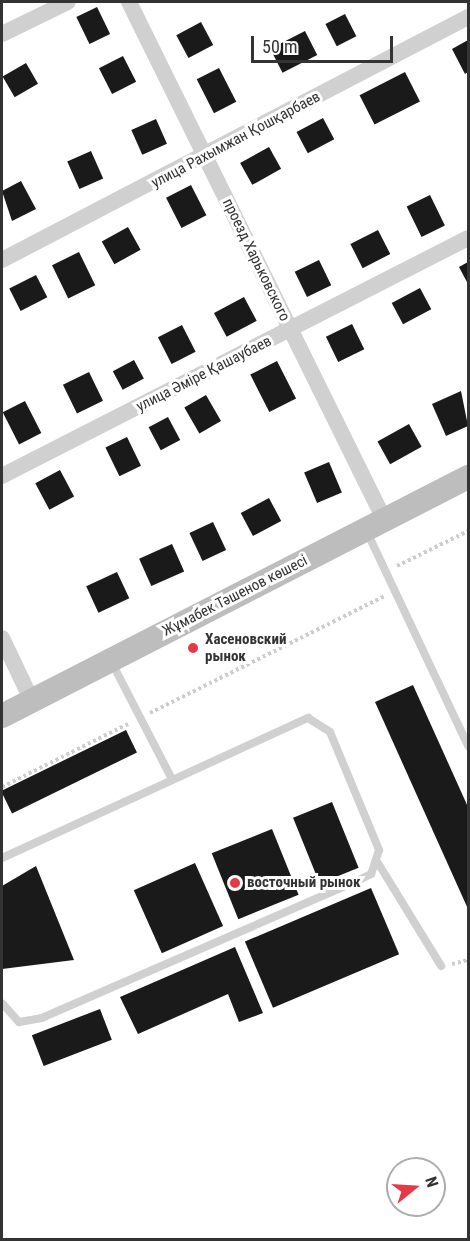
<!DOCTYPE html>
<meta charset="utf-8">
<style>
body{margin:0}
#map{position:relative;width:470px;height:1241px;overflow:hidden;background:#fff;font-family:"Roboto Condensed",sans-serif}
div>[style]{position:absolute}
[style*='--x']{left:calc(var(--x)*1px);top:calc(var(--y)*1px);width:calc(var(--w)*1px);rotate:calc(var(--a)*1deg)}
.building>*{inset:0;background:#1a1a1a;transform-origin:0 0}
.path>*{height:4px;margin-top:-2px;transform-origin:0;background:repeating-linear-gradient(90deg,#cdcdcd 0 3px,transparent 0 6px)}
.service>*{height:8px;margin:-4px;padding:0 4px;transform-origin:4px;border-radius:4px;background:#d0d0d0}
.minor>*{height:16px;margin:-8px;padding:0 8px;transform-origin:8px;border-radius:8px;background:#d0d0d0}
.secondary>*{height:24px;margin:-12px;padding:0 12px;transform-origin:12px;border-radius:12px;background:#bdbdbd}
.dots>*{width:16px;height:16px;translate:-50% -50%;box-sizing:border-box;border:3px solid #fff;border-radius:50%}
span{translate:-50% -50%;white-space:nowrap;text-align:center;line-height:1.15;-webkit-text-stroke:6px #fff;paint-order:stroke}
.street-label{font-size:15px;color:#333}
.poi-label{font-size:15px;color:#333;font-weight:700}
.left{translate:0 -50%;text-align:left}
.frame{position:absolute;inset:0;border:3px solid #333;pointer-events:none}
.north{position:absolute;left:386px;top:1157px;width:60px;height:60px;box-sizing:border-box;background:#fff;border:2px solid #adadad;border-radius:50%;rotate:72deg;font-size:16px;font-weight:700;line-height:24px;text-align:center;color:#333}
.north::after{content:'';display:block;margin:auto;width:21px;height:27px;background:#e63946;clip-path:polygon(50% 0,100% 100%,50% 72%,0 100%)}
.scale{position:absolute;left:251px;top:36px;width:142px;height:27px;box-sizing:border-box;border:3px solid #333;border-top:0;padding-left:8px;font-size:18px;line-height:21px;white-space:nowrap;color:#333;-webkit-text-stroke:4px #fff;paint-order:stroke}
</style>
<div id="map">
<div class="building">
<div style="left:97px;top:7px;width:30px;height:23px;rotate:64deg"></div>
<div style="left:345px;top:14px;width:25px;height:22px;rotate:63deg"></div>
<div style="left:201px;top:22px;width:26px;height:28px;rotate:62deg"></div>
<div style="left:305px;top:31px;width:27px;height:39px;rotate:63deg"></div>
<div style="clip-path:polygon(468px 40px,468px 72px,465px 74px,452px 49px)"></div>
<div style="left:123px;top:56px;width:29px;height:27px;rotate:63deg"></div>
<div style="left:26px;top:63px;width:24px;height:27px;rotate:60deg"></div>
<div style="left:219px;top:68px;width:38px;height:25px;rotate:63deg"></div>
<div style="left:405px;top:72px;width:33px;height:51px;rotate:63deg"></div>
<div style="left:323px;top:118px;width:24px;height:30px;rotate:62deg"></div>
<div style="left:156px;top:119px;width:27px;height:27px;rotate:66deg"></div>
<div style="left:269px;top:147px;width:25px;height:33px;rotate:61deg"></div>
<div style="left:91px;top:151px;width:30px;height:26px;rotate:66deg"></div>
<div style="clip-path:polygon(21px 181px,36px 209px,12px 221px,2px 191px)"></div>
<div style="left:191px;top:185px;width:34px;height:28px;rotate:63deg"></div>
<div style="left:430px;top:195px;width:34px;height:26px;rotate:64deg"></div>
<div style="left:128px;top:227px;width:26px;height:30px;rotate:61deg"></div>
<div style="left:378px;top:230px;width:27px;height:31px;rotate:63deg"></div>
<div style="left:79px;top:252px;width:37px;height:30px;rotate:64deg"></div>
<div style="left:319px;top:260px;width:28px;height:27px;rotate:64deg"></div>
<div style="clip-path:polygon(468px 262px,468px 284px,459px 267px)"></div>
<div style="left:36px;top:275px;width:25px;height:30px;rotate:63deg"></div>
<div style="left:420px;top:288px;width:24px;height:32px;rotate:62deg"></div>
<div style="left:244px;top:297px;width:27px;height:34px;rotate:62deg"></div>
<div style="left:352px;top:324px;width:28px;height:29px;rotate:64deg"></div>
<div style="left:182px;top:325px;width:30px;height:27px;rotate:63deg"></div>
<div style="left:134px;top:360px;width:21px;height:24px;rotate:62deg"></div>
<div style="left:277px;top:361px;width:42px;height:30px;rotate:63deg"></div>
<div style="left:89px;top:372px;width:32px;height:29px;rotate:64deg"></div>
<div style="clip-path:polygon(461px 391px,468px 426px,446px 436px,432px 404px)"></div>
<div style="left:206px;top:395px;width:30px;height:25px;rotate:60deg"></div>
<div style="left:25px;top:401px;width:36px;height:25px;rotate:63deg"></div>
<div style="left:168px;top:417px;width:26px;height:22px;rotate:62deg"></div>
<div style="left:409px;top:424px;width:26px;height:36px;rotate:61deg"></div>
<div style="left:127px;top:437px;width:32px;height:24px;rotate:64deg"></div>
<div style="left:329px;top:462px;width:33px;height:27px;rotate:67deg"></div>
<div style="left:60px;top:470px;width:30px;height:28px;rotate:62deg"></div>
<div style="left:269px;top:498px;width:26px;height:32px;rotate:62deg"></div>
<div style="left:213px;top:522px;width:31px;height:26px;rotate:65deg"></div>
<div style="left:172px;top:544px;width:30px;height:36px;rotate:66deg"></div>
<div style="left:117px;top:572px;width:29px;height:34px;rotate:65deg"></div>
<div style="clip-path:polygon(413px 685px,468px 807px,468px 909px,375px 702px)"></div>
<div style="left:126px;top:730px;width:25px;height:139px;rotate:64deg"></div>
<div style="left:332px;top:802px;width:71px;height:42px;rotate:68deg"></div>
<div style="left:272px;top:829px;width:71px;height:65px;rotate:68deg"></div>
<div style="left:195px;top:863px;width:69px;height:67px;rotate:66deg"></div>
<div style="clip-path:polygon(36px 866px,74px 960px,2px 969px,2px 886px)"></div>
<div style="left:371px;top:888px;width:72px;height:137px;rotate:67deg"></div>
<div style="clip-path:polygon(235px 947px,263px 1013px,239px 1022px,228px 994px,138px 1034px,120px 997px)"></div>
<div style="left:100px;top:1009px;width:33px;height:73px;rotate:69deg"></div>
</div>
<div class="path">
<div style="--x:397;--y:566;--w:79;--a:-26.2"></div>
<div style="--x:150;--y:713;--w:263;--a:-26.5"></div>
<div style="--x:2;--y:787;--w:143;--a:-26.6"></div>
<div style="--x:452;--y:964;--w:16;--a:-14"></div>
</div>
<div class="service">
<div style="--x:367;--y:532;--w:237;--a:64.7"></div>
<div style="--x:111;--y:661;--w:133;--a:62.7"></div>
<div style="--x:2;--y:858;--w:337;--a:-24.6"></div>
<div style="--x:308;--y:718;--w:26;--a:32"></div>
<div style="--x:330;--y:732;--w:128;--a:67.4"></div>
<div style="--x:379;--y:850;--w:25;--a:108"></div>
<div style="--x:371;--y:874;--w:13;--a:153"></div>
<div style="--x:359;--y:880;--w:346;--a:156.5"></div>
<div style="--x:42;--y:1018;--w:23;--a:170"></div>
<div style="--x:19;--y:1022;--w:25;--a:-132"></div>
<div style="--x:378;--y:863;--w:121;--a:58.5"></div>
</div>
<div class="minor">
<div style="--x:129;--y:2;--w:576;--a:63.75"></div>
<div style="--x:2;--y:34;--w:73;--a:-25.9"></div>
<div style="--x:2;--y:260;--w:526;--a:-27.54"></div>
<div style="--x:2;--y:476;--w:523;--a:-27.05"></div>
<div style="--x:2;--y:638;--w:70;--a:64.5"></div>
</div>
<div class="secondary">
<div style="--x:2;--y:716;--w:524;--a:-27.15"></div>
</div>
<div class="dots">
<div style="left:193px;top:648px;background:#e63946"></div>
<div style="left:235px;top:883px;background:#e63946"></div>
</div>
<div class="street-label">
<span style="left:236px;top:140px;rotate:-28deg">улица Рахымжан Қошқарбаев</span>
<span style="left:256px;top:260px;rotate:64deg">проезд Харьковского</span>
<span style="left:204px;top:374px;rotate:-27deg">улица Әміре Қашаубаев</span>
<span style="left:235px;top:596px;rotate:-27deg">Жұмабек Тәшенов көшесі</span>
</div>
<div class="poi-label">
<span class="left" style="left:205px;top:648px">Хасеновский<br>рынок</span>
<span class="left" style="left:247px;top:883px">восточный рынок</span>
</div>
<div class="frame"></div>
<div class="north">N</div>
<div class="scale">50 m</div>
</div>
